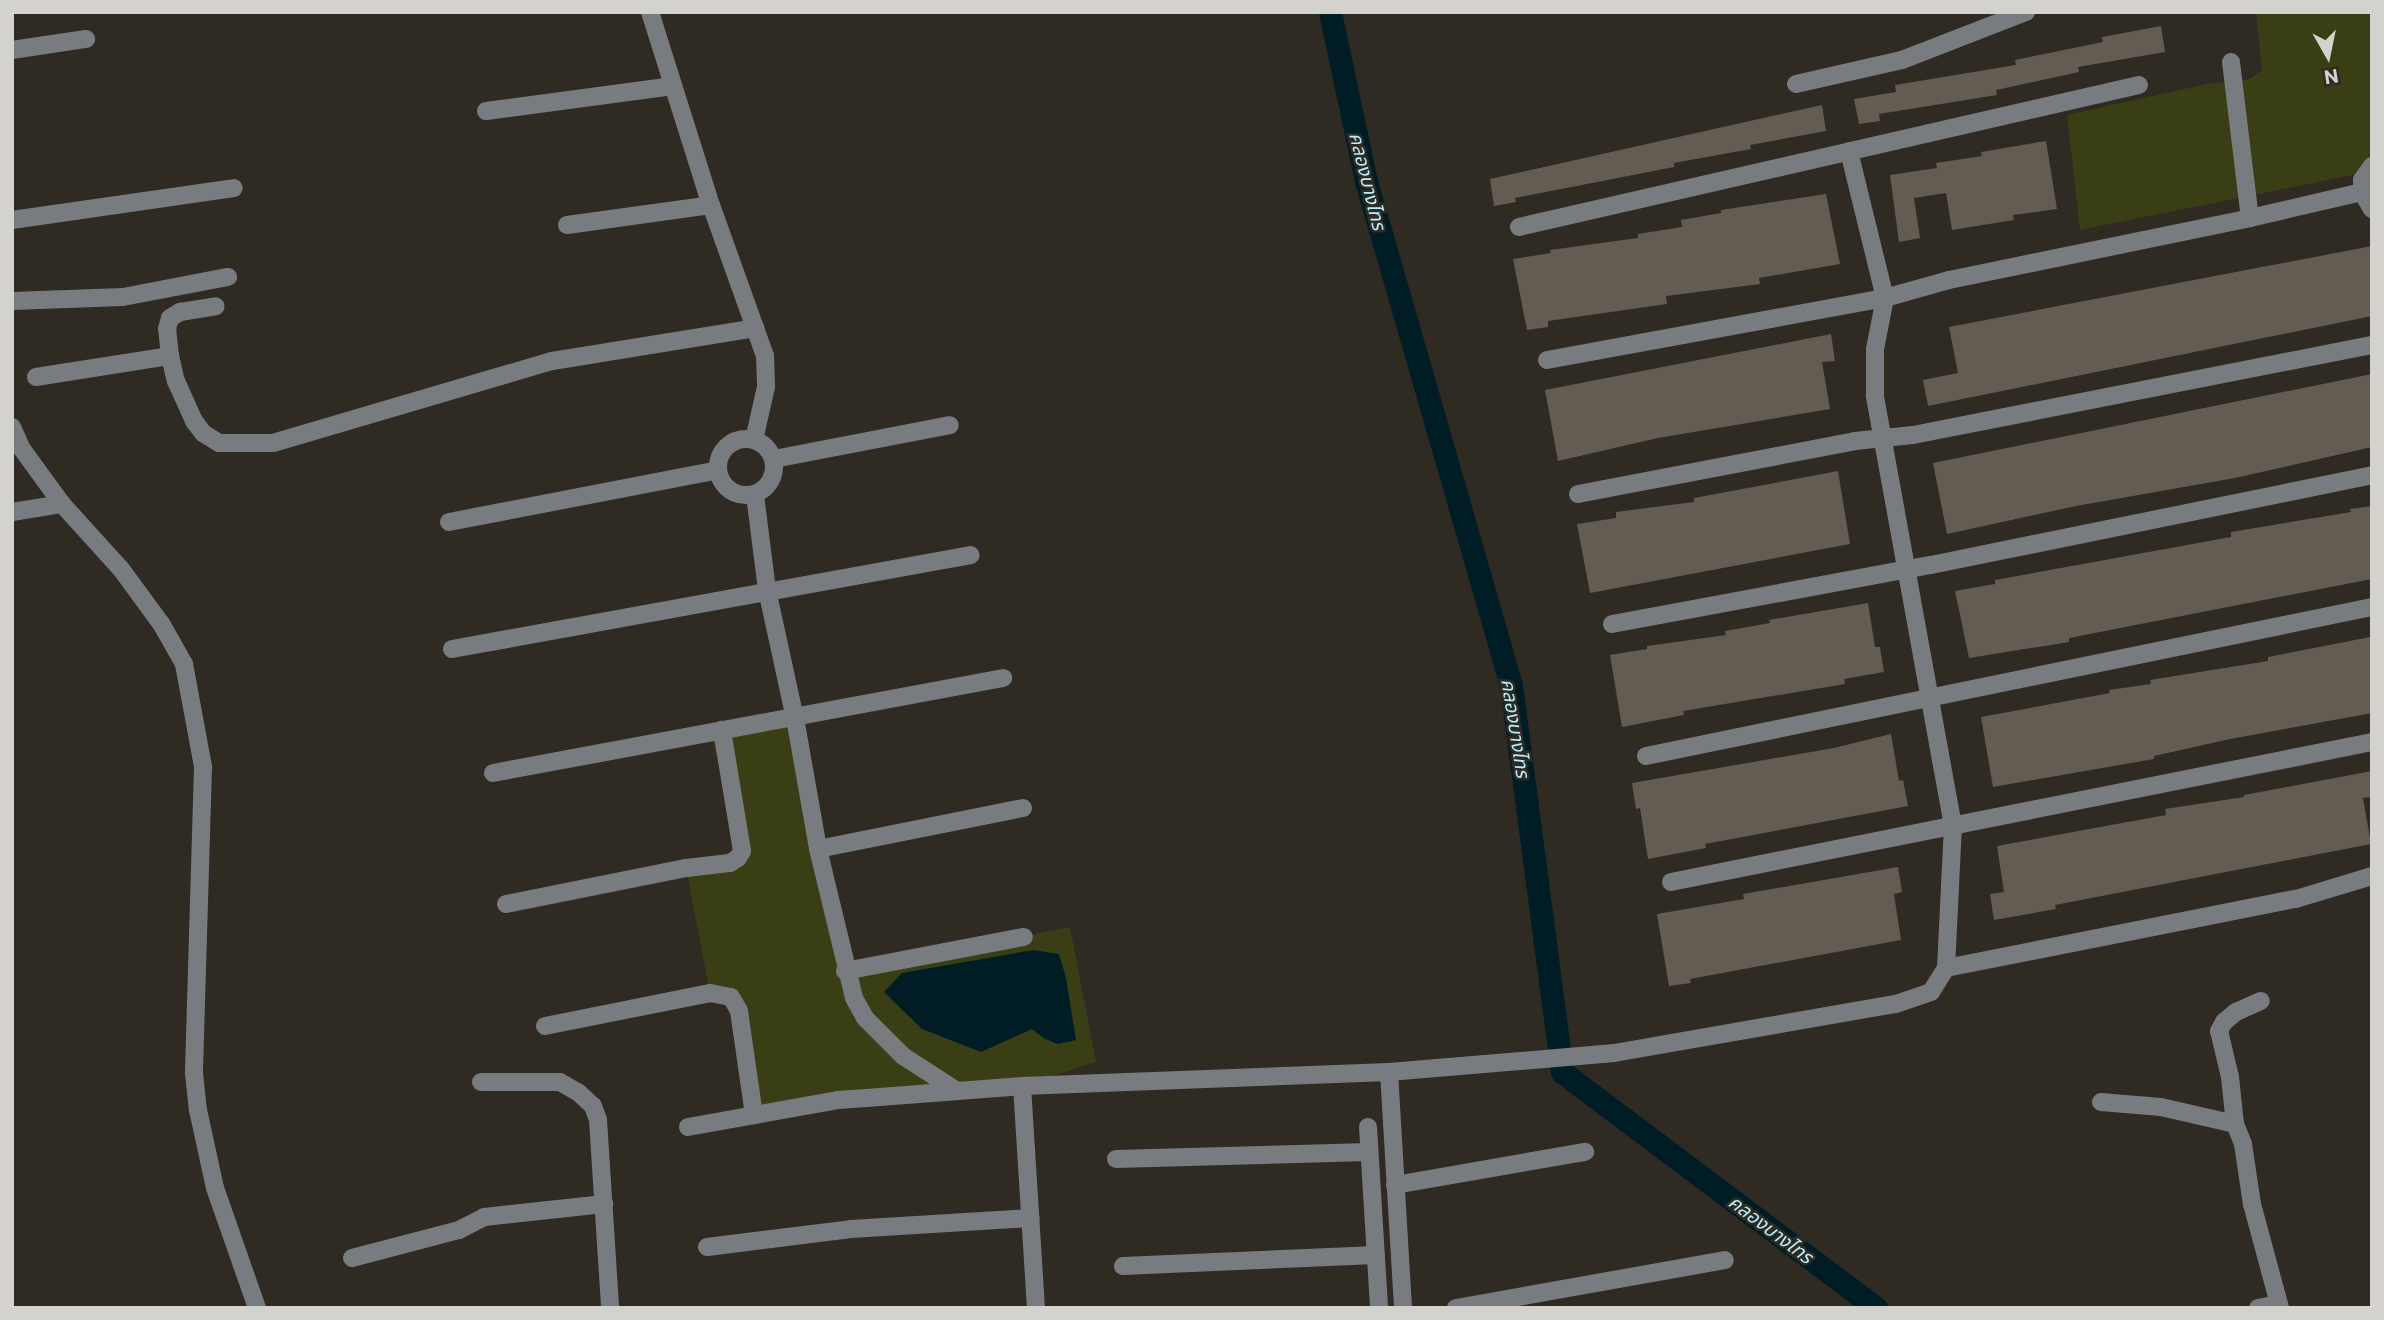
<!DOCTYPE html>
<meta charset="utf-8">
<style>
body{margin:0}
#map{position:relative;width:2384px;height:1320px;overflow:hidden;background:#2f2b22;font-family:Commissioner,"Noto Sans Thai",sans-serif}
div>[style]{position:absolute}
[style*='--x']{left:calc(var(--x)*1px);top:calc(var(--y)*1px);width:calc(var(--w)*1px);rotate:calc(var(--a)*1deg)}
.green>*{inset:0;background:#3a3e14}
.water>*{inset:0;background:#001d25}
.canal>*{height:23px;margin:-11.5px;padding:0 11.5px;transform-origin:11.5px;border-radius:11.5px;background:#001d25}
.building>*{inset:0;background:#635c53}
.minor>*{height:18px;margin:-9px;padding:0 9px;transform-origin:9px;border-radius:9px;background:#787b80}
.minor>.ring{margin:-9px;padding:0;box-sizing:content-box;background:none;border:18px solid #787b80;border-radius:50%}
span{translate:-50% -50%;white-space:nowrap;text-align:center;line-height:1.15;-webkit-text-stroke:5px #2f2b22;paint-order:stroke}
.water-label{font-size:19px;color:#b6eefd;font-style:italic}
.frame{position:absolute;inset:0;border:14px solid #d4d2cc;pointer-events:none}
.north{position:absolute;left:2293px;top:21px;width:70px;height:70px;-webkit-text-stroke:5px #2f2b22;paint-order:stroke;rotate:171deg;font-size:19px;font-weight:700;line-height:28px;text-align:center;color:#d4d2cc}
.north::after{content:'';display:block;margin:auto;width:24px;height:32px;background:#d4d2cc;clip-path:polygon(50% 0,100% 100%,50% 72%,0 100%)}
</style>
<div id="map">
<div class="green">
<div style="clip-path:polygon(2256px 12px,2372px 12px,2372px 171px,2080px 230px,2067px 115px,2207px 84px,2250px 79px,2262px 70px)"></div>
<div style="clip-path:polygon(795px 718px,845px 970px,1070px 927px,1096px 1062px,1022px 1086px,754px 1115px,732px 989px,710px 993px,686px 868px,741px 857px,710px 730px)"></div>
</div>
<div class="water">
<div style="clip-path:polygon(1033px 950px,1059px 954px,1066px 978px,1076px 1040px,1058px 1044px,1045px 1039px,1032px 1029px,981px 1052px,922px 1029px,884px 992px,902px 973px)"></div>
</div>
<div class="canal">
<div style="--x:1330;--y:12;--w:173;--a:78"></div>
<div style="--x:1366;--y:181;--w:524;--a:73.95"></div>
<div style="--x:1511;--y:685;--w:390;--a:82.5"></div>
<div style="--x:1562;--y:1072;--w:393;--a:36.9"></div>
</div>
<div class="building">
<div style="clip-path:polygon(2161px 26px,2165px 52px,2078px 67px,2079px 72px,1996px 90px,1997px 95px,1879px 114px,1880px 121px,1859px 124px,1854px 99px,1896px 92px,1895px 85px,2016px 65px,2015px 60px,2103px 42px,2102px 37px)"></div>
<div style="clip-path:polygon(1822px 105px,1826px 131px,1750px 145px,1751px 149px,1674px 163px,1674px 167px,1515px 198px,1516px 202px,1494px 206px,1490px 179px)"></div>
<div style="clip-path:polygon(2046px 141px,2057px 209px,2013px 215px,2014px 220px,1952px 230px,1946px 193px,1914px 198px,1920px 238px,1899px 242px,1890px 175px,1937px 168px,1936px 163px,1982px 156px,1981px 152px)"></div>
<div style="clip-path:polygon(1826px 194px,1840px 264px,1759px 278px,1760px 284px,1666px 296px,1667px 304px,1548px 321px,1548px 327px,1527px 330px,1513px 259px,1551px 253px,1550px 250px,1638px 238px,1638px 234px,1682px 227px,1681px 220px,1721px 213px,1721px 210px)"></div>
<div style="clip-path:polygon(2372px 246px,2372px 316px,1928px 406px,1923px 380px,1958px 373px,1949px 327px)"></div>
<div style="clip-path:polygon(1831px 334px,1835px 361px,1822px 362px,1830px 409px,1658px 438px,1558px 461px,1545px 390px)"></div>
<div style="clip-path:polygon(2372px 374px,2372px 447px,2235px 478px,2076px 506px,1947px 534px,1933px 463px)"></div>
<div style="clip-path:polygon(1838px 471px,1850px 544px,1590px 593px,1577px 524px,1616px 518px,1616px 512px,1694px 502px,1694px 498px)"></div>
<div style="clip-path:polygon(2372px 506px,2372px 579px,2069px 638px,2069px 642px,1969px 658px,1955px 591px,1995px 584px,1995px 580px,2231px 537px,2231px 532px,2351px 512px,2350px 509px)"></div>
<div style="clip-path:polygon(1868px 603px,1875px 647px,1880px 647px,1884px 672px,1844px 679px,1845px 684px,1683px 711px,1684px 715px,1622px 727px,1610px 655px,1647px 649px,1647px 646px,1726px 635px,1725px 631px,1770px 623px,1769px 620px)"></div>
<div style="clip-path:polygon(2370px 637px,2372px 713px,2230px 739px,2154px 756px,2154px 759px,1993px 787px,1981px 717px,2110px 693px,2109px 690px,2151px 684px,2150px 680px,2268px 661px,2268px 657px)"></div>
<div style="clip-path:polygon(1891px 734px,1899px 781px,1903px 780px,1908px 806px,1705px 844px,1706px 848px,1648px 859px,1640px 808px,1636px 809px,1632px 783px,1834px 748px)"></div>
<div style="clip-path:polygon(2372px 771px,2372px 797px,2363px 798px,2371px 844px,2055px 905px,2056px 909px,1994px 920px,1990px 894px,2004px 892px,1997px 846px,2166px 815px,2165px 809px,2244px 797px,2244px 795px)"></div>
<div style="clip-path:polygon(1898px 867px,1902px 892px,1894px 894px,1901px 940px,1690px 979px,1691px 983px,1669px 986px,1657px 914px,1744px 899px,1743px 894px)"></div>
</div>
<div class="minor">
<div style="--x:650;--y:12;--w:202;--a:72.5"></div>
<div style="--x:711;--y:205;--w:160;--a:70.3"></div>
<div style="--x:765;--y:356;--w:31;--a:88"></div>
<div style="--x:766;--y:387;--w:54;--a:102.8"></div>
<div style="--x:12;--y:50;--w:75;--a:-8.5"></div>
<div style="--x:2231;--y:62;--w:157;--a:83.1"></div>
<div style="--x:1796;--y:84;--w:109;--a:-12.8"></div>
<div style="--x:1902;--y:60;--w:133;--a:-21.2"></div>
<div style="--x:486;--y:111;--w:189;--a:-7.6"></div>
<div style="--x:2372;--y:166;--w:17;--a:126"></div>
<div style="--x:2362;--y:180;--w:12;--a:90"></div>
<div style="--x:2362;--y:192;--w:20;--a:60"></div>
<div style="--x:12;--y:220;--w:224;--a:-8.2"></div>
<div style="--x:567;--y:225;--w:145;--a:-7.9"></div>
<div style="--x:1519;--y:227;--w:636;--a:-12.9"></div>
<div style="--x:12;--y:301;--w:111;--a:-2.1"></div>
<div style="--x:123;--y:297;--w:107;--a:-10.8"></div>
<div style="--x:170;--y:356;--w:27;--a:-96"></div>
<div style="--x:167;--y:329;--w:11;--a:-75"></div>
<div style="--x:170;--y:318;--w:12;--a:-31"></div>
<div style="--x:180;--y:312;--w:36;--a:-9"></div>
<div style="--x:1547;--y:360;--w:344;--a:-10.4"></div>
<div style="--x:1885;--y:298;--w:66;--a:-15.7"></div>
<div style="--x:1949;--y:280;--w:307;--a:-11.6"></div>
<div style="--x:2250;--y:218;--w:115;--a:-13.1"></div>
<div style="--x:36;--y:377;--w:136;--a:-8.9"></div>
<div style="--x:170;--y:356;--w:26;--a:77"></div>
<div style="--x:176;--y:381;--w:44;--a:65.8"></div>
<div style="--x:194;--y:421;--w:15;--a:53"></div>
<div style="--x:203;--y:433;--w:19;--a:32"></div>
<div style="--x:219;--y:443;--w:54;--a:0"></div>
<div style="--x:273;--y:443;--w:291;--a:-16.4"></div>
<div style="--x:552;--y:361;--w:206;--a:-9.2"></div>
<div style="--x:12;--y:427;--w:24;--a:66"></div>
<div style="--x:22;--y:449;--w:68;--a:54"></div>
<div style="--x:62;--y:504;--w:88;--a:47.8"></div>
<div style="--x:121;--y:569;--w:69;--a:53.8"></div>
<div style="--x:162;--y:625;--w:45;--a:60.6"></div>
<div style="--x:184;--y:664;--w:105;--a:79.5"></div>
<div style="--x:203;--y:767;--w:306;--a:91.7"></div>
<div style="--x:194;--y:1073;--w:37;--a:84"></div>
<div style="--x:198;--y:1110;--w:80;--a:77.7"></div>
<div style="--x:215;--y:1188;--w:127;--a:70.7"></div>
<div class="ring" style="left:718px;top:439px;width:38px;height:38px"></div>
<div style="--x:774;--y:459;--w:179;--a:-10.9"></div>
<div style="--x:1578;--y:494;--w:282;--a:-10.8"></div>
<div style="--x:1855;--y:441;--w:58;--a:-5.9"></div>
<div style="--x:1913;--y:435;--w:468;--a:-11.1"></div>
<div style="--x:755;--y:495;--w:96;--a:82.8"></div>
<div style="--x:767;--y:590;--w:131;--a:77.7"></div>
<div style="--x:795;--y:718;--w:133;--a:80"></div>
<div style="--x:818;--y:849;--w:153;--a:76.4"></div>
<div style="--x:854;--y:998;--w:23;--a:61"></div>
<div style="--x:865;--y:1018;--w:54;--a:45"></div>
<div style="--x:903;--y:1056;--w:64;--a:32.9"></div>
<div style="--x:12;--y:512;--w:51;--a:-9.1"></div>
<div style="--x:449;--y:522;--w:274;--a:-10.9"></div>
<div style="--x:1612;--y:624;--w:324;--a:-10.5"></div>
<div style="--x:1931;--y:565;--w:450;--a:-11.5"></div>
<div style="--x:452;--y:649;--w:527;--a:-10.27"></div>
<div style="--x:1646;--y:756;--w:741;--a:-11.6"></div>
<div style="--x:493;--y:773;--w:519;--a:-10.55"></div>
<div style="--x:818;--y:849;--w:209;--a:-11.3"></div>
<div style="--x:1671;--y:882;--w:715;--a:-11.29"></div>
<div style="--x:506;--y:904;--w:184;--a:-11.3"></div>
<div style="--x:686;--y:868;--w:44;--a:-6.5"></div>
<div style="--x:730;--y:863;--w:9;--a:-32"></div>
<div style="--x:738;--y:858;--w:8;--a:-60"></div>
<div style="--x:742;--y:851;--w:123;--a:-99.4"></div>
<div style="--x:1946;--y:968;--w:357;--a:-11.2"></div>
<div style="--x:2296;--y:899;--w:79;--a:-16.8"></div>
<div style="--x:845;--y:971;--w:182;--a:-10.8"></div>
<div style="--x:545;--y:1026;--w:168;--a:-11.3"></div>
<div style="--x:710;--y:993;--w:21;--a:11"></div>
<div style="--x:731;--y:997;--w:16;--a:60"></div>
<div style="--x:739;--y:1011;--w:105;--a:81.8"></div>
<div style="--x:1389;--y:1072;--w:236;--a:86.6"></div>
<div style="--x:481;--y:1082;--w:79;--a:0"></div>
<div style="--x:560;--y:1082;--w:22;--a:30"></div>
<div style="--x:579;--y:1093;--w:19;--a:43"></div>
<div style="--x:593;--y:1106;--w:15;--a:70"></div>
<div style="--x:598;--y:1120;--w:188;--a:86.3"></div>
<div style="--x:1022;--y:1086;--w:222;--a:86.4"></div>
<div style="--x:2101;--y:1102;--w:60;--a:4.8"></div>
<div style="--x:2161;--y:1107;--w:76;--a:12.9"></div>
<div style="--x:2235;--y:1124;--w:22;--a:68"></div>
<div style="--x:2243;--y:1144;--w:61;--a:81.5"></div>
<div style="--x:2252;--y:1204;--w:108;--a:74.9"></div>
<div style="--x:2235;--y:1124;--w:47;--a:-96.1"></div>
<div style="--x:2230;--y:1077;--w:47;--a:-103.4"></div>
<div style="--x:2219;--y:1031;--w:10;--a:-61"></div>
<div style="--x:2224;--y:1022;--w:16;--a:-40"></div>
<div style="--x:2236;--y:1012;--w:27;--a:-24"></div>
<div style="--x:688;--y:1127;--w:152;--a:-10.2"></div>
<div style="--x:838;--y:1100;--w:42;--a:-4.1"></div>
<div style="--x:880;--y:1097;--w:142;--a:-4.4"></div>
<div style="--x:1022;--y:1086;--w:367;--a:-2.2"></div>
<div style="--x:1389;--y:1072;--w:226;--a:-4.8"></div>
<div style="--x:1614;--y:1053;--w:286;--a:-9.9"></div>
<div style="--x:1896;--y:1004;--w:37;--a:-19"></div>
<div style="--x:1931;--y:992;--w:28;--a:-58"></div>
<div style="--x:1946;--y:968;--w:142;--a:-87.2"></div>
<div style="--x:1953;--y:826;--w:438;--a:-100.3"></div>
<div style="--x:1875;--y:395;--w:46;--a:-90"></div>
<div style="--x:1875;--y:349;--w:52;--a:-78.9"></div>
<div style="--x:1885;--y:298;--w:151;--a:-103.8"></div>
<div style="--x:1368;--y:1127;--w:181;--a:86.5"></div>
<div style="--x:1116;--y:1159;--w:253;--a:-1.6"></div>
<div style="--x:1395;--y:1185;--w:193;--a:-9.9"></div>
<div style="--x:707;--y:1247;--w:145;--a:-7.1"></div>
<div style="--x:851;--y:1229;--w:180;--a:-3.5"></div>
<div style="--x:352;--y:1258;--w:111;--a:-14.7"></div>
<div style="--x:459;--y:1230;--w:28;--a:-27"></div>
<div style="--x:484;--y:1217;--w:121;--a:-6.2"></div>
<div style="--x:1123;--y:1266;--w:253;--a:-2.5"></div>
<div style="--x:1456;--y:1308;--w:273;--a:-10.1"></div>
<div style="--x:2258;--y:1308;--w:21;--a:-11"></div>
</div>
<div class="water-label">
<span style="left:1368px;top:181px;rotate:76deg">คลองบางไทร</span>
<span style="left:1516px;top:728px;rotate:81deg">คลองบางไทร</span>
<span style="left:1771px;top:1229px;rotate:37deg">คลองบางไทร</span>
</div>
<div class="frame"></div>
<div class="north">N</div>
</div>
